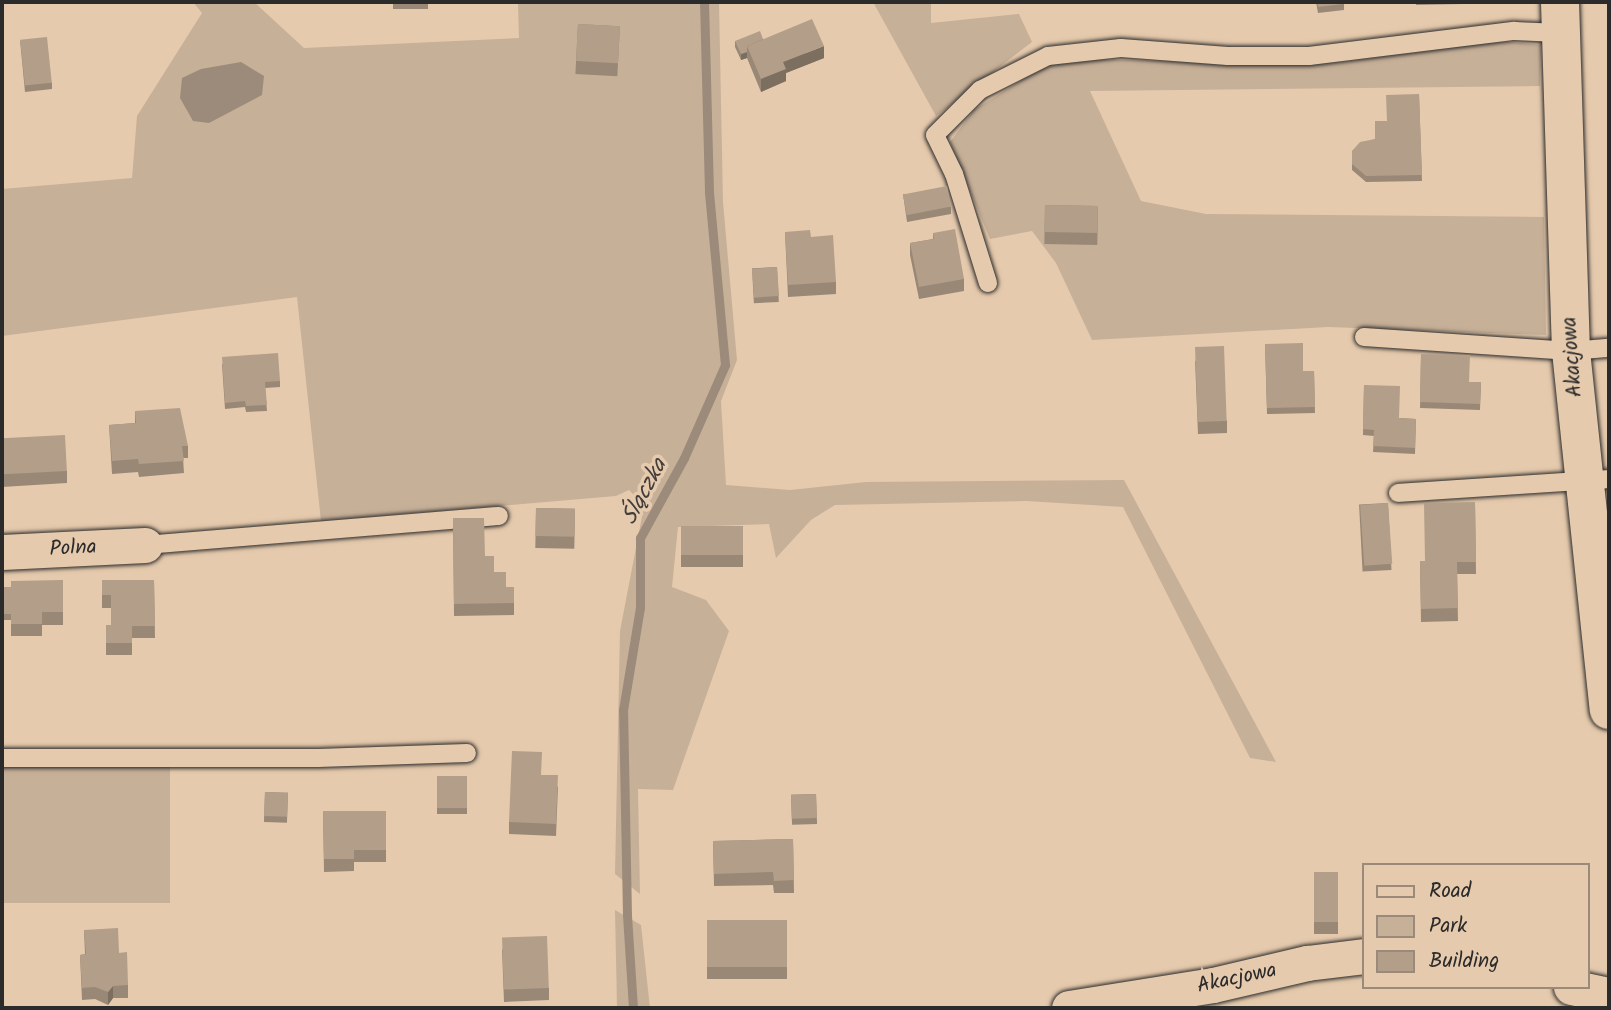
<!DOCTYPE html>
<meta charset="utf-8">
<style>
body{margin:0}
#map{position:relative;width:1611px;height:1010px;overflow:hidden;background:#e6caad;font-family:Kalam,sans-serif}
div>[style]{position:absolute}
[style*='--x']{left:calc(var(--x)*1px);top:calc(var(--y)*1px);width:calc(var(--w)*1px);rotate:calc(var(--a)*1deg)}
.green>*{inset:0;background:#c7b098;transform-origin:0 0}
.water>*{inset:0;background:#9c8b7a}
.stream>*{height:9px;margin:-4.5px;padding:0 4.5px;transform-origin:4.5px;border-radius:4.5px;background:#9c8b7a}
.roads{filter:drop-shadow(0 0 2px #2b2b2b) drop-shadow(0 0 2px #2b2b2b)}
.lane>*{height:18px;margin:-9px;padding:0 9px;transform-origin:9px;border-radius:9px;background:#e6caad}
.street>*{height:35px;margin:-17.5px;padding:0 17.5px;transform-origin:17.5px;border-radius:17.5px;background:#e6caad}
.secondary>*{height:38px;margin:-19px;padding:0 19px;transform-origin:19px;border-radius:19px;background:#e6caad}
.wall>*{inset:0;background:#998876;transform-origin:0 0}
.shaded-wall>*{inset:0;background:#7d6f60}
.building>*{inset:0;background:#b29e89;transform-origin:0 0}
span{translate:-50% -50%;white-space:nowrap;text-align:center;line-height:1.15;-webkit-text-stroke:7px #e6caad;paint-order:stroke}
.street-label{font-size:21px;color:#2b2b2b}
.water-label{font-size:23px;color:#423e3b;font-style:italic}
.frame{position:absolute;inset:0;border:4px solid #2b2b2b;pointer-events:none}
.legend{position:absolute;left:1362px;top:863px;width:228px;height:126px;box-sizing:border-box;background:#e6caad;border:2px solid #9b8a79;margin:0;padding:9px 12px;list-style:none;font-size:21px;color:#2b2b2b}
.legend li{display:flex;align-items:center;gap:14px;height:35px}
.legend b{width:35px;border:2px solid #9b8a79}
</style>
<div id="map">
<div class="green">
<div style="clip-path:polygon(193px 2px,254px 2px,304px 48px,519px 38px,518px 2px,719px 2px,723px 202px,737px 360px,721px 401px,726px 485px,790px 490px,866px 482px,1124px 480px,1276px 762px,1250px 758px,1123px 507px,1026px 501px,835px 505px,811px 520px,776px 558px,769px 524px,678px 527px,672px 587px,706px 600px,729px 631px,673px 790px,638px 789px,640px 894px,615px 874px,620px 631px,644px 506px,629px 490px,616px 496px,321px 521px,297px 297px,2px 336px,2px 189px,132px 178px,137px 116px,202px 13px)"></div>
<div style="clip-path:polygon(873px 2px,931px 2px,931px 23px,1019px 14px,1032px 42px,936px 116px)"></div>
<div style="clip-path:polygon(1509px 42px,1541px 45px,1540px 86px,1090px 91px,1141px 201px,1206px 214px,1544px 217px,1546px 335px,1328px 327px,1092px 340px,1056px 263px,1032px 231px,990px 239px,950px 142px,974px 110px,1041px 68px,1074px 59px,1309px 64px,1343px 62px,1472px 43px)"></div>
<div style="left:2px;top:767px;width:168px;height:136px"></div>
<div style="clip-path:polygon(615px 910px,641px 925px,650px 1008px,617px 1008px)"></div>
</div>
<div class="water">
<div style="clip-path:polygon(241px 62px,264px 76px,262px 95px,209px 123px,193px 121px,180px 98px,182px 78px,201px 69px)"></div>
</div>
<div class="stream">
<div style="--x:633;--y:1008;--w:93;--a:-93.7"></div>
<div style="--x:627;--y:915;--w:205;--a:-91.1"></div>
<div style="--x:623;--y:710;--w:104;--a:-80.6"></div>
<div style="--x:640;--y:607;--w:69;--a:-90"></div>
<div style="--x:640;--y:538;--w:91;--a:-61.2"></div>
<div style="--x:684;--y:458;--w:102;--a:-66.2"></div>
<div style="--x:725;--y:365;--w:174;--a:-95.3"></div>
<div style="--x:709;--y:192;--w:190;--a:-91.5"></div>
</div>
<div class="roads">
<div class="lane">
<div style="--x:988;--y:283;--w:114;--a:-107.3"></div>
<div style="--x:954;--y:174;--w:43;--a:-116"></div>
<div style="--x:935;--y:135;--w:64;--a:-45"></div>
<div style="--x:980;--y:90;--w:76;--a:-26.6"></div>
<div style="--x:1048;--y:56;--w:73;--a:-6.3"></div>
<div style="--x:1121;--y:48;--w:107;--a:4.3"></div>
<div style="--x:1228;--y:56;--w:81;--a:0"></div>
<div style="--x:1309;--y:56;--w:207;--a:-7"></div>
<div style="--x:1514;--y:31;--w:45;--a:2.5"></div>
<div style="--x:1364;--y:337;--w:207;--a:3.9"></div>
<div style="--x:1571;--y:351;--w:38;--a:-5"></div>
<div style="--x:1398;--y:493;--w:211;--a:-3.8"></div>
<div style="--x:145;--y:545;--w:355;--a:-4.7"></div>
<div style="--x:2;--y:758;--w:316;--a:0"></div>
<div style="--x:318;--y:758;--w:149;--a:-1.9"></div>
</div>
<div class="street">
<div style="--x:2;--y:552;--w:143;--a:-2.8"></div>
<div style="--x:1571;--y:987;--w:39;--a:12"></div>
<div style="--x:1069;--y:1008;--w:146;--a:-9.1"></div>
<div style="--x:1213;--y:985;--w:97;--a:-13.2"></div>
<div style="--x:1307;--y:963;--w:57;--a:-7"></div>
</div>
<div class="secondary">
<div style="--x:1560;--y:2;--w:349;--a:88.2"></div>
<div style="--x:1571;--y:351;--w:361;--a:84"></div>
</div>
</div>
<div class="wall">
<div style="left:393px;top:2px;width:35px;height:7px"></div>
<div style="clip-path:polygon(1316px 2px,1344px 2px,1344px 10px,1318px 13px)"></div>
<div style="clip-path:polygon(1416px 2px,1463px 2px,1463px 4px,1416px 5px)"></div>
<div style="left:578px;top:24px;width:42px;height:50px;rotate:3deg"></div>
<div style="clip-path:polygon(763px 39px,824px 58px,786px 73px,786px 81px,761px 92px,747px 58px,741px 60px,735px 47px,735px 41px)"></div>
<div style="clip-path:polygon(20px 40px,52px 83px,52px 89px,25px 92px)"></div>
<div style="clip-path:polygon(1419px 94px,1422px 181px,1366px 182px,1352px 170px,1352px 151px,1375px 139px,1387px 121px)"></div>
<div style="clip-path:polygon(903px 194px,951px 207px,951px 214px,907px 222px)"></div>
<div style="left:1045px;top:205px;width:53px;height:39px;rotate:1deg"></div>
<div style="clip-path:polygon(785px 232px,811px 237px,836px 282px,836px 294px,788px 297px)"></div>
<div style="clip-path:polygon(933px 233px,964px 279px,964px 291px,919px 299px,910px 255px,910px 243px,933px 239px)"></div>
<div style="left:777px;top:267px;width:35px;height:25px;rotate:87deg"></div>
<div style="clip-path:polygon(1265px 344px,1303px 371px,1314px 371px,1315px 413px,1267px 414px)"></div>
<div style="clip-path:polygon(1421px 354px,1469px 382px,1481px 382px,1480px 410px,1420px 408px)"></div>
<div style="clip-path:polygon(1195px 360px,1227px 421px,1227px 433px,1198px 434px)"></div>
<div style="clip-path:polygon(222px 364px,280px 381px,280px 387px,265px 388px,267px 411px,246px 412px,245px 407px,225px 409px)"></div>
<div style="clip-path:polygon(1364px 385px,1399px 418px,1416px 419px,1415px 454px,1373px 452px,1374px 436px,1363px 435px)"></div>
<div style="clip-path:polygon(135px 411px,188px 446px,188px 458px,183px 458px,184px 473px,139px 477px,138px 472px,112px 474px,109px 425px,135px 423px)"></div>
<div style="clip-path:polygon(2px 439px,67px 471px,67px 483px,2px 487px)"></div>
<div style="clip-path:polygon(1475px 502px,1476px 574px,1457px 574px,1458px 621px,1421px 622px,1420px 561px,1425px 561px)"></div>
<div style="left:1388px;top:503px;width:67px;height:29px;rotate:87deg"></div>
<div style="left:536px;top:508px;width:39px;height:40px;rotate:1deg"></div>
<div style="clip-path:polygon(453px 518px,485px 556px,494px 572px,506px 587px,514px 587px,514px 615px,454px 616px)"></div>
<div style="left:743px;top:526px;width:41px;height:62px;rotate:90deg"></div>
<div style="clip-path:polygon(63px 580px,63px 625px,42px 625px,42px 636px,11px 636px,11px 620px,2px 620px,2px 587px,11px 587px)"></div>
<div style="clip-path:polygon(102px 580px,154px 580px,155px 638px,132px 638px,132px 655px,106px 655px,106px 625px,111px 625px,111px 608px,102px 608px)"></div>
<div style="clip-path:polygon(541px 775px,558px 787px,556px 836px,509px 834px,509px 822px)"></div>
<div style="left:437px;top:776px;width:30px;height:38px"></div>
<div style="left:265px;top:792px;width:23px;height:30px;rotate:2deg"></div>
<div style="left:816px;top:794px;width:30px;height:25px;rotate:88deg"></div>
<div style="clip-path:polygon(323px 811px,386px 811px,386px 862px,354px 862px,354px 871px,324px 872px)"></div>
<div style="clip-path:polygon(793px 839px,794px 893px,774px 893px,773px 885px,714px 886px,713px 841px)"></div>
<div style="left:1314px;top:872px;width:24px;height:62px"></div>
<div style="left:707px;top:920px;width:80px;height:59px"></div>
<div style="clip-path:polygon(84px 930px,119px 953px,128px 985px,128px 998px,113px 998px,108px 1005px,95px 999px,82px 1000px,80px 955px,85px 954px)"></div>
<div style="clip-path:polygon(502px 949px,549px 988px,549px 1000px,504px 1002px)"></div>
</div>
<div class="shaded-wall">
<div style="clip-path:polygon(824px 46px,824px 58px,786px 73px,786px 81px,761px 92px,761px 79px,783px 62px)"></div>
<div style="clip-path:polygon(747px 52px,747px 58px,741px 60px,741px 54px)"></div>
<div style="clip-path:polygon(113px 986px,113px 998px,108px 1005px,108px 992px)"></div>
</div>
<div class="building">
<div style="clip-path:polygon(1317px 2px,1344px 2px,1344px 4px,1318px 7px)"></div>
<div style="clip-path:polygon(812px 19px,824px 46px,783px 62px,786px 69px,761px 79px,747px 46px)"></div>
<div style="left:578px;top:24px;width:42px;height:37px;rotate:3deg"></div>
<div style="clip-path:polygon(760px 31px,763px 39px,747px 46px,747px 52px,741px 54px,735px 41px)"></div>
<div style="left:47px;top:37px;width:46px;height:27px;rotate:84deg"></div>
<div style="clip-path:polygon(1419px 94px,1422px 175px,1366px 176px,1352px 164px,1352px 151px,1360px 142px,1375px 139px,1375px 121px,1387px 121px,1386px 95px)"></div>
<div style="left:947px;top:186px;width:21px;height:45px;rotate:79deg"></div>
<div style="left:1045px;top:205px;width:53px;height:27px;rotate:1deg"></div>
<div style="clip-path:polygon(955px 229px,964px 279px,919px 287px,910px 243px,934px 239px,933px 233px)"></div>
<div style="clip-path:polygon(810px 230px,811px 237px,833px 235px,836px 282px,788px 285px,785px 232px)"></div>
<div style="left:777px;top:267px;width:29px;height:25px;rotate:86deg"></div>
<div style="clip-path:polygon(1303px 343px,1303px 371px,1314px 371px,1315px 407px,1267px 408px,1265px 344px)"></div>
<div style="left:1224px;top:346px;width:75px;height:29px;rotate:88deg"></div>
<div style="clip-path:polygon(278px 353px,280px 381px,265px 382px,267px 405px,246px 406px,245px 401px,225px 403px,222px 357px)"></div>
<div style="clip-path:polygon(1421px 354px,1470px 355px,1469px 382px,1481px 382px,1480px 404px,1420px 402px)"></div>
<div style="clip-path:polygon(1364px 385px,1400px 386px,1399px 418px,1416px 419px,1415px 448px,1373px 446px,1374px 430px,1363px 429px)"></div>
<div style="clip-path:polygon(180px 408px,188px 446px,182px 446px,184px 461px,139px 464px,138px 459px,112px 461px,109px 425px,136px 423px,135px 411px)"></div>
<div style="left:65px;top:435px;width:36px;height:63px;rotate:87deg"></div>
<div style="clip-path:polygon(1475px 502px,1476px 562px,1457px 562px,1458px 608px,1421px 609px,1420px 561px,1425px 561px,1424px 503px)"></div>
<div style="left:1388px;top:503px;width:61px;height:28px;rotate:86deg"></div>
<div style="left:536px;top:508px;width:39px;height:28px;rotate:1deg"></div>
<div style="clip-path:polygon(453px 518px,484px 518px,485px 556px,494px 556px,494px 572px,506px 572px,506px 587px,514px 587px,514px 603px,454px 604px)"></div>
<div style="left:743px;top:526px;width:29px;height:62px;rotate:90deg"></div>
<div style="clip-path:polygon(63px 580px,63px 612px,42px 612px,42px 624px,11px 624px,11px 581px)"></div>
<div style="clip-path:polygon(102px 580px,154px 580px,155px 626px,132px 626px,132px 643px,106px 643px,106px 625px,111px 625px,111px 595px,102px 595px)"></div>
<div style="left:2px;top:587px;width:9px;height:27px"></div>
<div style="clip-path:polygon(512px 751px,542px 752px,541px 775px,558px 775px,556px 824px,509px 822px)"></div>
<div style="left:437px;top:776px;width:30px;height:32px"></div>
<div style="left:265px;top:792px;width:23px;height:24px;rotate:2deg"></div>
<div style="left:816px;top:794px;width:24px;height:25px;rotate:88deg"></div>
<div style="clip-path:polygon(323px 811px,386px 811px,386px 850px,354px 850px,354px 859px,324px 859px)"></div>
<div style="clip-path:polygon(793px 839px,794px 880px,774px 881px,773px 872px,714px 874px,713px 841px)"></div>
<div style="left:1314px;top:872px;width:24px;height:50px"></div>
<div style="left:707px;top:920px;width:80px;height:47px"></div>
<div style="clip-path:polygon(118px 928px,119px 953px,127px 952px,128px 985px,113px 986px,108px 992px,95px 987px,82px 988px,80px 955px,86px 954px,84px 930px)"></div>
<div style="left:547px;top:936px;width:52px;height:45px;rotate:88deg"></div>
</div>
<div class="street-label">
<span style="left:1573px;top:357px;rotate:-94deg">Akacjowa</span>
<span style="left:73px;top:549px;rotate:-3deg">Polna</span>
<span style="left:1237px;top:979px;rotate:-12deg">Akacjowa</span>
</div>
<div class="water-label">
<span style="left:645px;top:492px;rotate:-62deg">Ślączka</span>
</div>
<div class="frame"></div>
<ul class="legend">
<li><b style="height:9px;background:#e6caad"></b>Road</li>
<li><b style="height:19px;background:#c7b098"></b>Park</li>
<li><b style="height:19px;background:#b29e89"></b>Building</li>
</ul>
</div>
